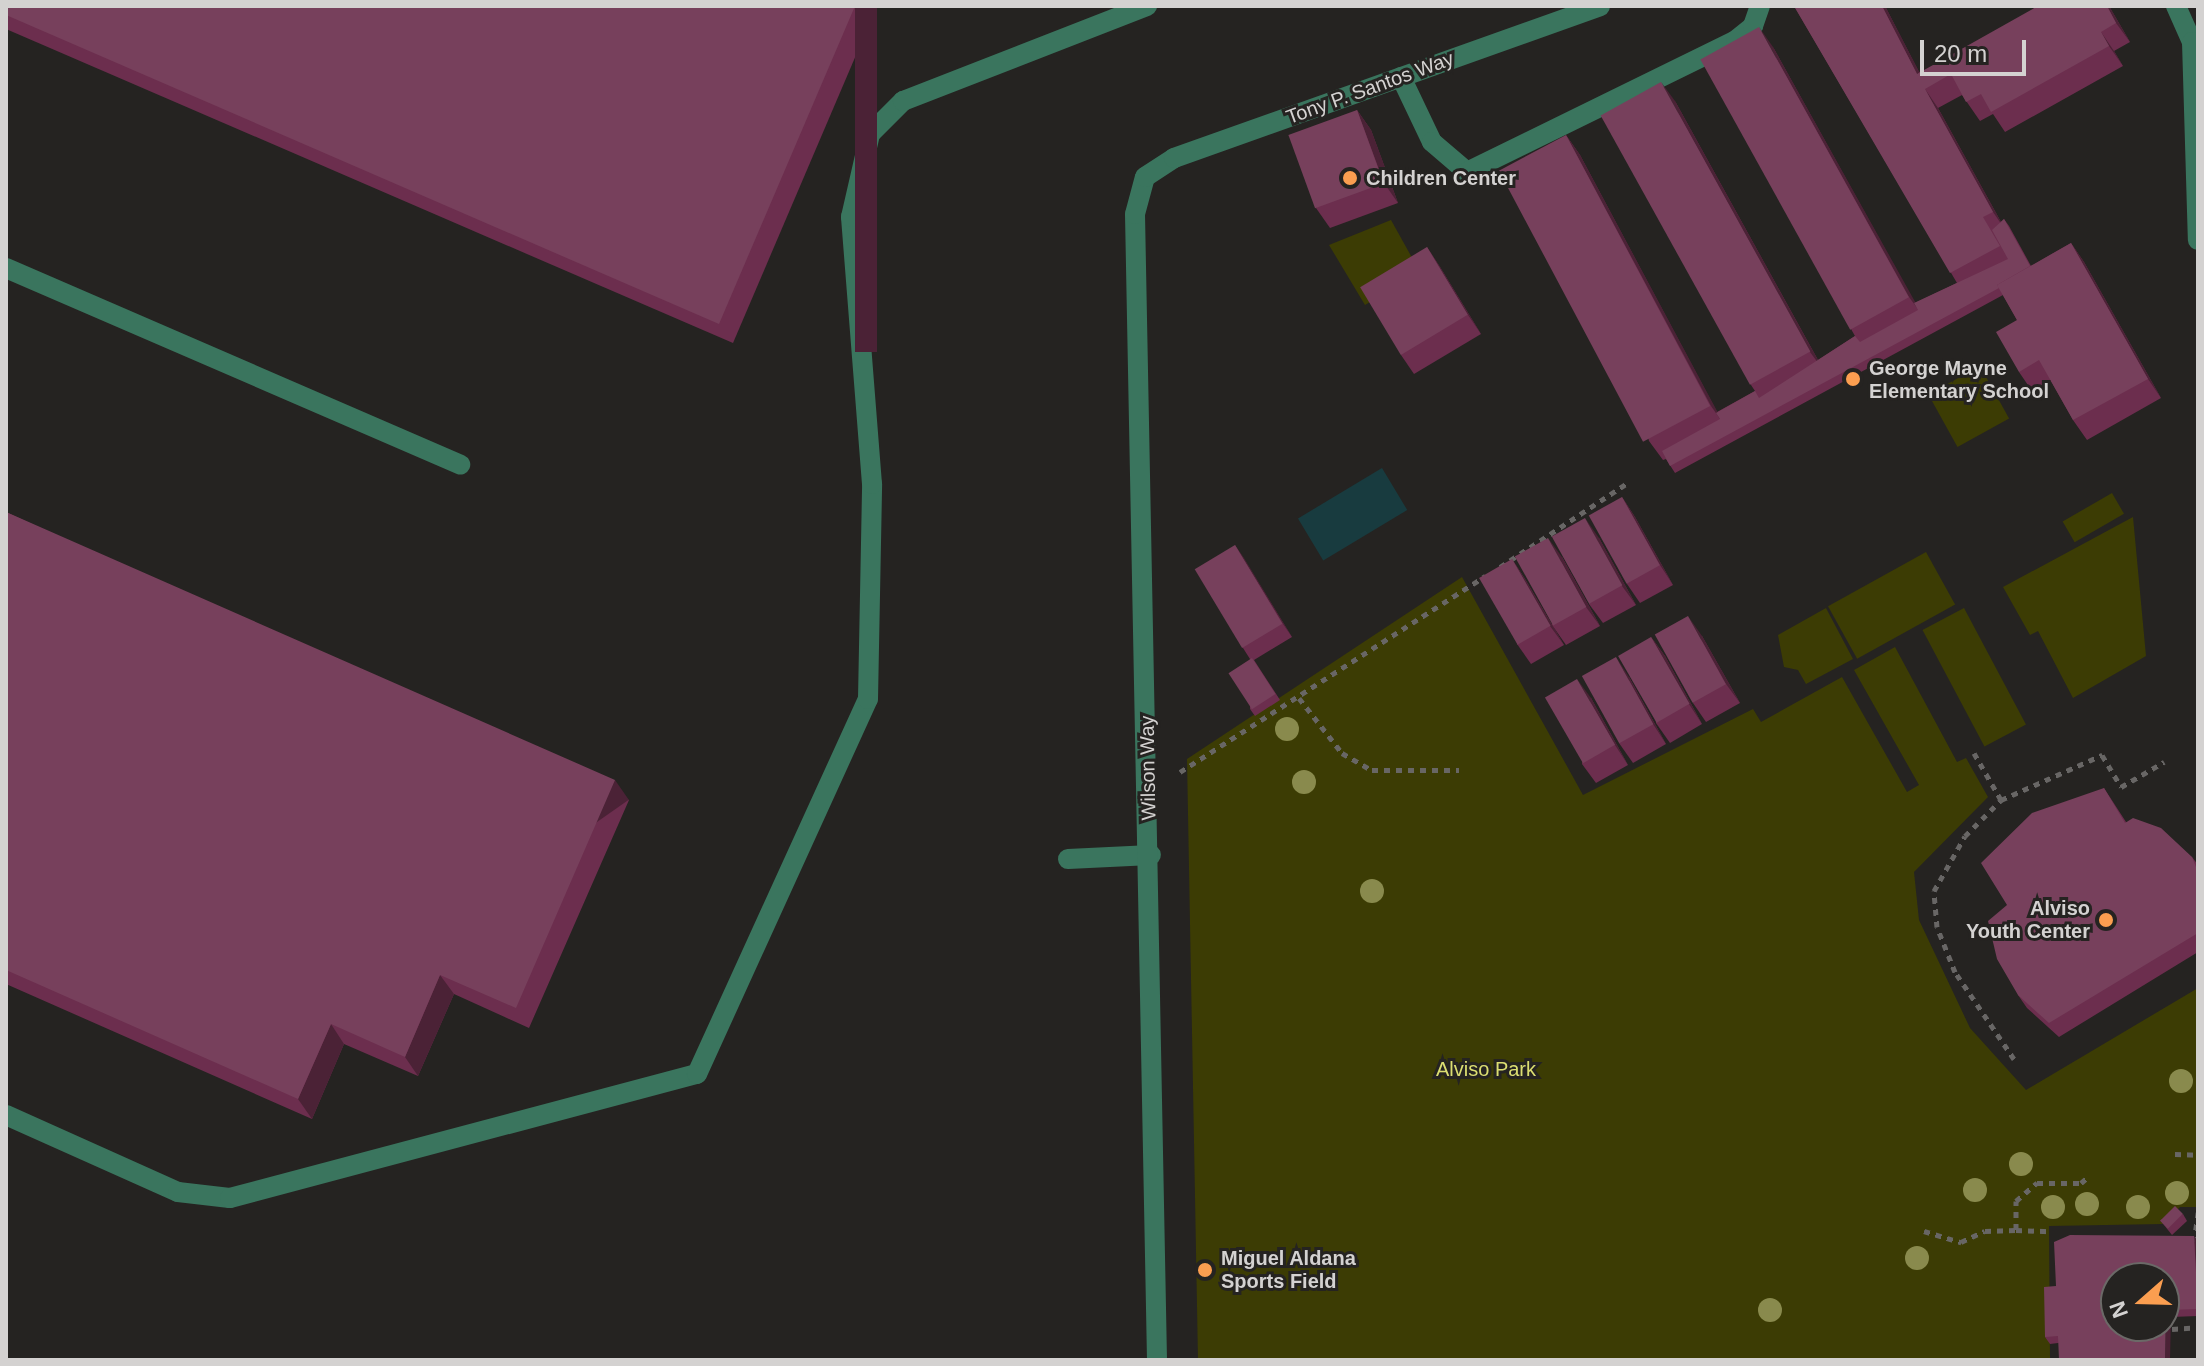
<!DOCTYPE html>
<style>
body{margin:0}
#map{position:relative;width:2204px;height:1366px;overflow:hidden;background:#252321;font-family:Arial,sans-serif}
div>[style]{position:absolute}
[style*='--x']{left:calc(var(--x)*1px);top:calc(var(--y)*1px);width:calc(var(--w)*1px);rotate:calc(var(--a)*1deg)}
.green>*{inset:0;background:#3c3c04;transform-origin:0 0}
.water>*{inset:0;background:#183b3f;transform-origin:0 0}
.path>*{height:5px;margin-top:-2.5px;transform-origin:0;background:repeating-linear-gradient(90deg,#686665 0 6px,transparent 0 12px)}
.minor>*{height:20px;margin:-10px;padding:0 10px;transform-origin:10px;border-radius:10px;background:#3a755e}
.trees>*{width:24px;height:24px;margin:-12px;border-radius:50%;background:#898a4d}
.wall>*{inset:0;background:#6c2e4e}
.shaded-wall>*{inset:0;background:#4b2236;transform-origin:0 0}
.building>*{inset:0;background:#77405c;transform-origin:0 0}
.dots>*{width:22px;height:22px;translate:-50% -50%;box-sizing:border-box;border:4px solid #252321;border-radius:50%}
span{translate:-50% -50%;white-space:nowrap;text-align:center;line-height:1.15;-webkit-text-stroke:6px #252321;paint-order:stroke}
.street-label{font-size:20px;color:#d4d2d1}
.poi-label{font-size:20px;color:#d4d2d1;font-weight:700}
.left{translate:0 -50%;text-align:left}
.right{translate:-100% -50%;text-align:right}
.park-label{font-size:20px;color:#dbde71}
.frame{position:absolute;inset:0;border:8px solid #d4d2d1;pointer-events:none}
.north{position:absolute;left:2100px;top:1262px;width:80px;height:80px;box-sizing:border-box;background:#252321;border:2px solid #6b6967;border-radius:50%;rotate:250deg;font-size:22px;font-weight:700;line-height:32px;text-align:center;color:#d4d2d1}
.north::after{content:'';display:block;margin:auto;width:28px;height:36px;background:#fb9e50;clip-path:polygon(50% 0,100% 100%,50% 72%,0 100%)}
.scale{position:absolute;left:1920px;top:40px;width:106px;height:36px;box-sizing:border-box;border:4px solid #d4d2d1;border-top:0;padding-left:10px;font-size:24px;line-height:28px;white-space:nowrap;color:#d4d2d1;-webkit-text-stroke:6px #252321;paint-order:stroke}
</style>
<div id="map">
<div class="green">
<div style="clip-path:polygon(1391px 220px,1420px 272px,1365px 305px,1329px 245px)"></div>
<div style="left:1980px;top:366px;width:60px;height:59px;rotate:61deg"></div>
<div style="left:2112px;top:493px;width:24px;height:57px;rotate:60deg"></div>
<div style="clip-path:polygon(2133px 517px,2146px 656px,2073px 698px,2038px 631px,2030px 635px,2003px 587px)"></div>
<div style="left:1926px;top:552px;width:60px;height:112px;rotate:61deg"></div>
<div style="clip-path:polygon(1462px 577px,1583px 795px,1753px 709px,1761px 722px,1842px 677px,1907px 792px,1919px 785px,1854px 670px,1895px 647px,1957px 762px,1966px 758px,1988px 797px,1914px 872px,1919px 920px,1970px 1028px,2026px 1090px,2198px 988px,2198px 1207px,2180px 1207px,2163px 1224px,2049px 1226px,2050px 1360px,1198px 1360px,1187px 759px)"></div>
<div style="clip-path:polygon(1826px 608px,1853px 659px,1806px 684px,1798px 670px,1784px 667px,1778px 635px)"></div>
<div style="left:1964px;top:608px;width:132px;height:47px;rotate:62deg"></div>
</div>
<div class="water">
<div style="left:1382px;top:468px;width:49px;height:98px;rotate:59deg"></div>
</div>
<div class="path">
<div style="--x:1500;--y:567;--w:151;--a:-33.4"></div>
<div style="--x:1299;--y:698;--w:70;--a:52"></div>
<div style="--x:1342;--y:753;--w:34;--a:30"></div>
<div style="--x:1372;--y:770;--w:87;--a:0"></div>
<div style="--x:1974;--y:753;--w:54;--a:60.1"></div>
<div style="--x:1180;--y:772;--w:363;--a:-32.7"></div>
<div style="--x:2014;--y:1059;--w:105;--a:-124.1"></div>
<div style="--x:1955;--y:972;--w:48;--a:-111.8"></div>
<div style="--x:1937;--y:927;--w:36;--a:-95"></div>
<div style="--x:1934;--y:891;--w:63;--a:-60.6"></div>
<div style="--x:1965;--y:836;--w:51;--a:-45"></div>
<div style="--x:2001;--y:800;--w:111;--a:-24"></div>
<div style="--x:2102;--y:755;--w:37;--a:59"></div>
<div style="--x:2121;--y:787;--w:50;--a:-30.2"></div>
<div style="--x:2175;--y:1154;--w:23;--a:2"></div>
<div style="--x:2016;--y:1230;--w:33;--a:2"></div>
<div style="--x:1924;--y:1231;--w:39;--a:17"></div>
<div style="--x:1961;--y:1242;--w:26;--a:-25"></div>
<div style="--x:1985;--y:1231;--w:31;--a:-2"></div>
<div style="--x:2016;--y:1230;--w:29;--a:-90"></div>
<div style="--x:2016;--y:1201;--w:28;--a:-41"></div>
<div style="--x:2037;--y:1183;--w:44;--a:0"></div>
<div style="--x:2081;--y:1183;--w:11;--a:-41"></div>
<div style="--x:2194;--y:1242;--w:30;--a:-82"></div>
<div style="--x:2172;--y:1329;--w:26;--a:-4"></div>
</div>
<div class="minor">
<div style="--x:2176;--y:6;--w:39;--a:66"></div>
<div style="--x:2192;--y:42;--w:198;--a:88.3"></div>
<div style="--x:1401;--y:77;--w:72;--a:64.5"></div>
<div style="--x:1432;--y:142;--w:46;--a:40.6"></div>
<div style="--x:1467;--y:172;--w:300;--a:-26.1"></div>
<div style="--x:1736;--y:40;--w:22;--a:-39"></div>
<div style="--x:1753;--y:26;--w:21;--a:-71"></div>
<div style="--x:6;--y:268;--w:495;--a:23.4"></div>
<div style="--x:1068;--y:859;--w:83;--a:-2.8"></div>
<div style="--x:6;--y:1115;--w:188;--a:24.1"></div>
<div style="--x:178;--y:1192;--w:52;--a:6.6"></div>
<div style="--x:230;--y:1198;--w:483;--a:-14.9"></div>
<div style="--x:697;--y:1074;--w:412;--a:-65.5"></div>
<div style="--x:868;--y:699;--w:215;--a:-88.9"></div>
<div style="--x:872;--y:484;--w:268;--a:-94.5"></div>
<div style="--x:851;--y:217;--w:85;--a:-77.1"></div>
<div style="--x:870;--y:134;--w:47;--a:-45"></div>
<div style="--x:903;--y:101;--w:262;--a:-21.3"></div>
<div style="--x:1157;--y:1360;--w:1146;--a:-91.1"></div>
<div style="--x:1135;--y:214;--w:38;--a:-75"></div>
<div style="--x:1145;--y:177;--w:35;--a:-33"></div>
<div style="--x:1174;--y:158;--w:452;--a:-19.6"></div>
</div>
<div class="trees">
<div style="left:1287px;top:729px"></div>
<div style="left:1304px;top:782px"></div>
<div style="left:1372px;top:891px"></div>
<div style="left:2181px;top:1081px"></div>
<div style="left:2021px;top:1164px"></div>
<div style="left:1975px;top:1190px"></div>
<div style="left:2177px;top:1193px"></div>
<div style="left:2087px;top:1204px"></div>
<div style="left:2053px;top:1207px"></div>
<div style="left:2138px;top:1207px"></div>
<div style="left:1917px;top:1258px"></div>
<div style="left:1770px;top:1310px"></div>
</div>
<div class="wall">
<div style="clip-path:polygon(6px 6px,877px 6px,733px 343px,6px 29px)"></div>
<div style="clip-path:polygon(1794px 6px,1885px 6px,1919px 72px,2109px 6px,2130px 42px,2114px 51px,2123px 66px,2005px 132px,1993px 114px,1980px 121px,1962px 95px,1938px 108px,2001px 222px,2004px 219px,2009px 226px,2031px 266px,2071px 243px,2084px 262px,2161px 398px,2087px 440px,2073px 420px,2051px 381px,2032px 391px,2019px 372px,2017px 320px,2003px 295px,1675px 473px,1666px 459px,1663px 460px,1649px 441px,1566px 135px,1580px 155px,1717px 412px,1755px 391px,1751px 385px,1675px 101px,1818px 360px,1855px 336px,1851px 329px,1773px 47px,1915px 303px,1957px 283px)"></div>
<div style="clip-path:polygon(1357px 110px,1371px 130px,1398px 203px,1330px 228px,1316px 208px)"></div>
<div style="clip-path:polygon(1427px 247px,1440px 267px,1481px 334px,1414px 374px,1401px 355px)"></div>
<div style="clip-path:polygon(1622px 497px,1635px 517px,1673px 585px,1640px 603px,1627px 584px)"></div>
<div style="clip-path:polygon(6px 512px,629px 800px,529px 1028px,454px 994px,418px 1076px,344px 1044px,312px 1119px,6px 984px)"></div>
<div style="clip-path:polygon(1599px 538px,1636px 605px,1603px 623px,1589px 604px)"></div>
<div style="clip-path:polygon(1235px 545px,1292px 637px,1254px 660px,1280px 700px,1255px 716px,1250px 709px,1250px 659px,1243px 648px)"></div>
<div style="clip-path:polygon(1562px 557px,1600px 626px,1566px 645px,1552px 625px)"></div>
<div style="clip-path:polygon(1512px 559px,1525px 579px,1564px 645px,1531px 664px,1517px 644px)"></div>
<div style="clip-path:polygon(1702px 636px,1740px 703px,1706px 722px,1693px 703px)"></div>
<div style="clip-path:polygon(1651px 637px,1665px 656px,1702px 724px,1670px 743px,1656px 723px)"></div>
<div style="clip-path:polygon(1629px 677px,1666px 744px,1633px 763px,1619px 743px)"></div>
<div style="clip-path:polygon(1591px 698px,1628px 765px,1596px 783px,1582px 764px)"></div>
<div style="clip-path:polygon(2104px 788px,2126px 822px,2192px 857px,2198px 865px,2198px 952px,2059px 1037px,2027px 1008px,2018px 995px,2007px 905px)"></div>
<div style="clip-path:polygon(2183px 1214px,2187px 1221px,2172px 1235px,2160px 1220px)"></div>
<div style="clip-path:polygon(2198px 1241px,2198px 1316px,2171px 1317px,2058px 1343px,2050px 1344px,2045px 1337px,2056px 1286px)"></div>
</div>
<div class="shaded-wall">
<div style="left:855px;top:6px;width:22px;height:346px"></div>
<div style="clip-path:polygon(1882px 6px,1885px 6px,1927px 87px,1917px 74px)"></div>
<div style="clip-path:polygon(2107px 6px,2109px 6px,2130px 42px,2116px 23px)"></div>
<div style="clip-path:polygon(1759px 27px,1773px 47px,1923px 316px,1909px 297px)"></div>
<div style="clip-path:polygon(2101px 32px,2114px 51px,2123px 66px,2109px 46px)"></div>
<div style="clip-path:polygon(1661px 82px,1675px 101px,1824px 371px,1810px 352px)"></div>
<div style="clip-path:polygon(1925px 89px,1938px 108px,2006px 231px,1993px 212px)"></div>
<div style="clip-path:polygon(1357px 110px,1371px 130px,1398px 203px,1384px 183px)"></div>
<div style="clip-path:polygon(1566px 135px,1580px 155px,1725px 426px,1711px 406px)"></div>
<div style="clip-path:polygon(2071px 243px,2084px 262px,2161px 398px,2148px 379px)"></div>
<div style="clip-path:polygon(1427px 247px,1440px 267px,1481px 334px,1468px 315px)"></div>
<div style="clip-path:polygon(1622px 497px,1635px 517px,1673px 585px,1660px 565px)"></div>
<div style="clip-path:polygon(1585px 518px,1599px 538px,1636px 605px,1622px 586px)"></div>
<div style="clip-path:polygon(1548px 538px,1562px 557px,1600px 626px,1586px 607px)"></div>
<div style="clip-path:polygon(1235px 545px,1244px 558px,1292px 637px,1283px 624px)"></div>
<div style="clip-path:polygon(1512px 559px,1525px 579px,1564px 645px,1550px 626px)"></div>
<div style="clip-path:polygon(1688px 616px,1702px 636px,1740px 703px,1726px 684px)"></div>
<div style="clip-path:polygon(1651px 637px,1665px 656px,1702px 724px,1689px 704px)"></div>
<div style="clip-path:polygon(1616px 657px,1629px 677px,1666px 744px,1653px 724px)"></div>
<div style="clip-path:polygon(1577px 679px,1591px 698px,1628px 765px,1615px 745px)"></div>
<div style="left:615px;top:780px;width:24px;height:249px;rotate:55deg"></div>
<div style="clip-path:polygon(440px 975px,454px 994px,418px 1076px,405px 1057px)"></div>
<div style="clip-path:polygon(331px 1024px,344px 1044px,312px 1119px,298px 1099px)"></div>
<div style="clip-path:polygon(2194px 1236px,2198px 1241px,2198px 1309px)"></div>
<div style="clip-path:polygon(2166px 1310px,2171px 1317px,2170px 1360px,2165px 1360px)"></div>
</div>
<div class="building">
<div style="clip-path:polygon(6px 6px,855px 6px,719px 324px,6px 15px)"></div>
<div style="clip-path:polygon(1794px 6px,1882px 6px,1917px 74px,2038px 6px,2107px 6px,2116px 23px,2101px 32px,2109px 46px,1991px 112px,1981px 94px,1966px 102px,1951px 74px,1925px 89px,1993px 212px,1983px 217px,2000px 246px,1950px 273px)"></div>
<div style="left:1759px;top:27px;width:309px;height:67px;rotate:61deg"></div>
<div style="left:1661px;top:82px;width:308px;height:69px;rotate:61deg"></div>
<div style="left:1357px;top:110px;width:78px;height:73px;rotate:70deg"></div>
<div style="left:1566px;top:135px;width:307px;height:76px;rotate:62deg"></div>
<div style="clip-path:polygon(2004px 219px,2030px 266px,1997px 285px,1999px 288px,1670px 466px,1662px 451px,1720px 419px,1716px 413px,1755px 391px,1759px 398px,1855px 336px,1860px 342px,1918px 310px,1914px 303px,2008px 259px,1992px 230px)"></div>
<div style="clip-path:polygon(2071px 243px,2148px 379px,2073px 420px,2039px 360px,2019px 372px,1996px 332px,2017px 320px,1997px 285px)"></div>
<div style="left:1427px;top:247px;width:79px;height:78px;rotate:59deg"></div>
<div style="left:1622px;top:497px;width:78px;height:38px;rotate:61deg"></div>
<div style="clip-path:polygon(6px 512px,615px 780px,516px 1008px,440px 975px,405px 1057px,331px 1024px,298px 1099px,6px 970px)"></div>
<div style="left:1585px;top:518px;width:77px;height:38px;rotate:61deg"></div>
<div style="left:1548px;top:538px;width:79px;height:38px;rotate:61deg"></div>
<div style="left:1235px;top:545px;width:92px;height:47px;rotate:59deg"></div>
<div style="left:1512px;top:559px;width:77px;height:38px;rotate:60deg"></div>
<div style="left:1688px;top:616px;width:78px;height:38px;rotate:61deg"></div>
<div style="left:1651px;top:637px;width:77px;height:38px;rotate:60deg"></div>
<div style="left:1616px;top:657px;width:77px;height:39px;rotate:61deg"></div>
<div style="left:1252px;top:658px;width:43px;height:28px;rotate:57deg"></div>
<div style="left:1577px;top:679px;width:76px;height:37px;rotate:60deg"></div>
<div style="clip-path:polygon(2104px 788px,2125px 823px,2133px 818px,2161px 828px,2192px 857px,2198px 872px,2198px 933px,2049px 1023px,2018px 995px,1997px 959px,1988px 921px,2007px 905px,1981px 863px,2032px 813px)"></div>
<div style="left:2175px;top:1206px;width:11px;height:21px;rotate:45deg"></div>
<div style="clip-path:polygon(evenodd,2070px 1235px,2194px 1236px,2198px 1309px,2166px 1310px,2165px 1360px,2059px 1360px,2058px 1336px,2045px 1337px,2044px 1287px,2056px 1286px,2054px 1242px,2070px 1235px,2116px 1278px,2164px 1278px,2164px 1326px,2116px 1326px,2116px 1278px)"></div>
</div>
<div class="dots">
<div style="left:1350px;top:178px;background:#fb9e50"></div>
<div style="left:1853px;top:379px;background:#fb9e50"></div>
<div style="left:2106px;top:920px;background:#fb9e50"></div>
<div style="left:1205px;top:1270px;background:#fb9e50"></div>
</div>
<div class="street-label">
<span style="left:1370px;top:88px;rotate:-20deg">Tony P. Santos Way</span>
<span style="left:1148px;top:768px;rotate:-91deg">Wilson Way</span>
</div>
<div class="poi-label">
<span class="left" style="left:1366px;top:178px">Children Center</span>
<span class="left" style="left:1869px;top:380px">George Mayne<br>Elementary School</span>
<span class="right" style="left:2090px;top:920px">Alviso<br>Youth Center</span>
<span class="left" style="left:1221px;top:1270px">Miguel Aldana<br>Sports Field</span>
</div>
<div class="park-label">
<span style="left:1486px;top:1069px">Alviso Park</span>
</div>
<div class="frame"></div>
<div class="north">N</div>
<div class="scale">20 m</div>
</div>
